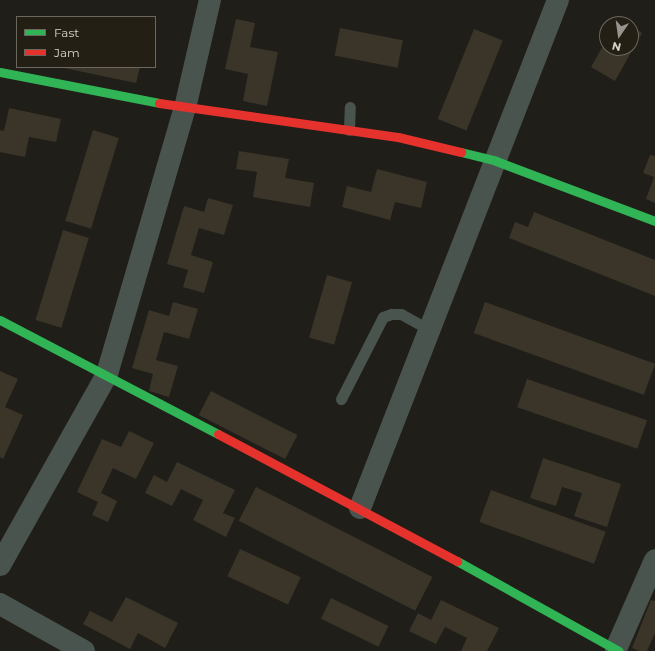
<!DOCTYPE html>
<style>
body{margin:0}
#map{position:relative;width:655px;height:651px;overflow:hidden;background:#201e18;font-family:Montserrat,sans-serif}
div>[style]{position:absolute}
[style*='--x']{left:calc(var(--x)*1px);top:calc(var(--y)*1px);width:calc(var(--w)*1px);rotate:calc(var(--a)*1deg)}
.building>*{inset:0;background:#3a3528;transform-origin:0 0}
.lane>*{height:11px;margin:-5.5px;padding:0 5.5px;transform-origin:5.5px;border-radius:5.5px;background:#4a544e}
.street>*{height:22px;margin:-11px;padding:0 11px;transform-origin:11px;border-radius:11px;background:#4a544e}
.fast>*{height:9px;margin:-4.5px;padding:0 4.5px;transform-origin:4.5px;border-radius:4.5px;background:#30b455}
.jam>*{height:9px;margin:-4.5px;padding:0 4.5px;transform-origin:4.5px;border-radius:4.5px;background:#e5322d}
span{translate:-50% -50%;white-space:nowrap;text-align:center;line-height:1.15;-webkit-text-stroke:4px #241f14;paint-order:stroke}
.legend{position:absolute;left:16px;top:16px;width:140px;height:52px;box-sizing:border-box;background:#241f14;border:1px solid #6c675e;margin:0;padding:5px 7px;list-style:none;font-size:12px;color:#d8d4cd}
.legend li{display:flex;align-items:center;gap:8px;height:20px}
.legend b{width:20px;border:1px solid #6c675e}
.north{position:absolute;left:599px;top:16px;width:40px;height:40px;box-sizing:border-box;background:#241f14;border:1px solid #6c675e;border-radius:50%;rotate:193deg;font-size:11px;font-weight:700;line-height:16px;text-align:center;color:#d8d4cd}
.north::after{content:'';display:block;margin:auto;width:14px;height:18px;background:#98948e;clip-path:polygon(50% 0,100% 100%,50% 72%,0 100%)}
</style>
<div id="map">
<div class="building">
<div style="clip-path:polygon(236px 19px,255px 23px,250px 47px,278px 52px,267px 106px,243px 101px,248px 74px,225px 69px)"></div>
<div style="clip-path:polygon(631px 26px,642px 33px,615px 81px,591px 67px,607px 39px,607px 48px,631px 48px)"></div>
<div style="left:340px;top:28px;width:64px;height:28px;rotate:11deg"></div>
<div style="left:474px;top:29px;width:31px;height:97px;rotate:22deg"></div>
<div style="clip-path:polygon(59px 67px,140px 67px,136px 83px)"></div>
<div style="clip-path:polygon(9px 108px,61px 119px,56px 142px,29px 137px,25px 157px,0 152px,0 130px,4px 131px)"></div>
<div style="left:93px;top:130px;width:27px;height:95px;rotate:17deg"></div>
<div style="clip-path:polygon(239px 151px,289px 159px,285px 178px,314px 183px,310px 207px,253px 197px,257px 172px,236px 169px)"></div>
<div style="clip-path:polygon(650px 155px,655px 156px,655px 203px,646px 199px,654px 177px,643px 173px)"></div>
<div style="clip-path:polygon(377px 169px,427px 182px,421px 208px,395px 202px,390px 220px,342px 207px,347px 186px,371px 192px)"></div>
<div style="clip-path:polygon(208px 198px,233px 205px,224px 235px,199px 228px,191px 255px,213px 262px,204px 293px,183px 287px,188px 270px,167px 264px,184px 206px,204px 212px)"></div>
<div style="clip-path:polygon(534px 212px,655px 260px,655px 296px,509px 238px,515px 222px,528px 227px)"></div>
<div style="left:63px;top:230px;width:27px;height:94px;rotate:17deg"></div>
<div style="left:327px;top:275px;width:26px;height:65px;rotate:16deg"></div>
<div style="clip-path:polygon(173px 302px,198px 309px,189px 339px,164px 332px,156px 360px,178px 366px,169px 397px,149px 391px,153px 374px,132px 368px,149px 310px,169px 316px)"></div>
<div style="left:485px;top:302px;width:181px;height:33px;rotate:20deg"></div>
<div style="clip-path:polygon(0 371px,18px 379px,5px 407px,23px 415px,3px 459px,0 457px)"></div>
<div style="left:527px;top:379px;width:127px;height:30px;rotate:19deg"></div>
<div style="left:211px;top:391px;width:97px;height:27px;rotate:27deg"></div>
<div style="clip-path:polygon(129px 431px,154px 443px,136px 479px,113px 468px,101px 493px,117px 501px,108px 522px,92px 515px,98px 502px,77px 492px,102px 439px,121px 447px)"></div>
<div style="clip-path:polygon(543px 458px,621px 484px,607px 527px,574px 516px,582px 493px,562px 487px,556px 506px,530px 498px)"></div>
<div style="clip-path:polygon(177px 462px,235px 490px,223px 513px,235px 518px,226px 537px,193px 520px,203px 500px,181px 489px,172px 506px,145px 493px,154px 475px,167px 482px)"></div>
<div style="left:256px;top:487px;width:198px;height:38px;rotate:27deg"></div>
<div style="left:491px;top:490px;width:122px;height:34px;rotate:20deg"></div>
<div style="left:240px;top:549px;width:67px;height:30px;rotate:25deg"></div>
<div style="clip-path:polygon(126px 597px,178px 623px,165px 648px,138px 633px,130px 649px,83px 624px,90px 611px,112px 622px)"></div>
<div style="left:331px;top:598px;width:64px;height:23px;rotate:26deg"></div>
<div style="clip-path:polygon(441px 600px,499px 628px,487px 651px,461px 651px,467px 638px,445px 627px,436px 644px,409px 631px,418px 613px,431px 620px)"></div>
<div style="clip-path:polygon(651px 600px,655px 601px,655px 633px,647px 651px,639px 651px,632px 648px)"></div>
</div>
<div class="lane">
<div style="--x:349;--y:130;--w:23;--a:-88"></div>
<div style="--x:341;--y:399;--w:92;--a:-62.9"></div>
<div style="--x:383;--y:317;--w:9;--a:-21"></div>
<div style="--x:391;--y:314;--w:10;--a:0"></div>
<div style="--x:401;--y:314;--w:33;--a:29"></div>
</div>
<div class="street">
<div style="--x:360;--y:508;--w:545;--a:-68.71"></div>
<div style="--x:0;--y:565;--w:219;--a:-60.7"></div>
<div style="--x:107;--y:374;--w:277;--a:-73.7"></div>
<div style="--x:185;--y:108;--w:111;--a:-77"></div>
<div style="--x:0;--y:604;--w:96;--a:29.2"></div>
<div style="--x:616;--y:649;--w:97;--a:-66.3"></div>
</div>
<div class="fast">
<div style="--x:0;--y:72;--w:162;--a:11"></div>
<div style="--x:461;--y:152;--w:36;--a:14"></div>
<div style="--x:496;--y:161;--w:170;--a:20.7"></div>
<div style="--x:0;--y:320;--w:246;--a:27.6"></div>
<div style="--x:457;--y:561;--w:185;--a:29.1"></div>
</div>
<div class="jam">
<div style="--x:159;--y:103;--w:241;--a:8.1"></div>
<div style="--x:398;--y:137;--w:65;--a:13.4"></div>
<div style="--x:218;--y:434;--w:271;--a:28"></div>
</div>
<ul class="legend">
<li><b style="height:5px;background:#30b455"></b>Fast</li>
<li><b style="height:5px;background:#e5322d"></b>Jam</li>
</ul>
<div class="north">N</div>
</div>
